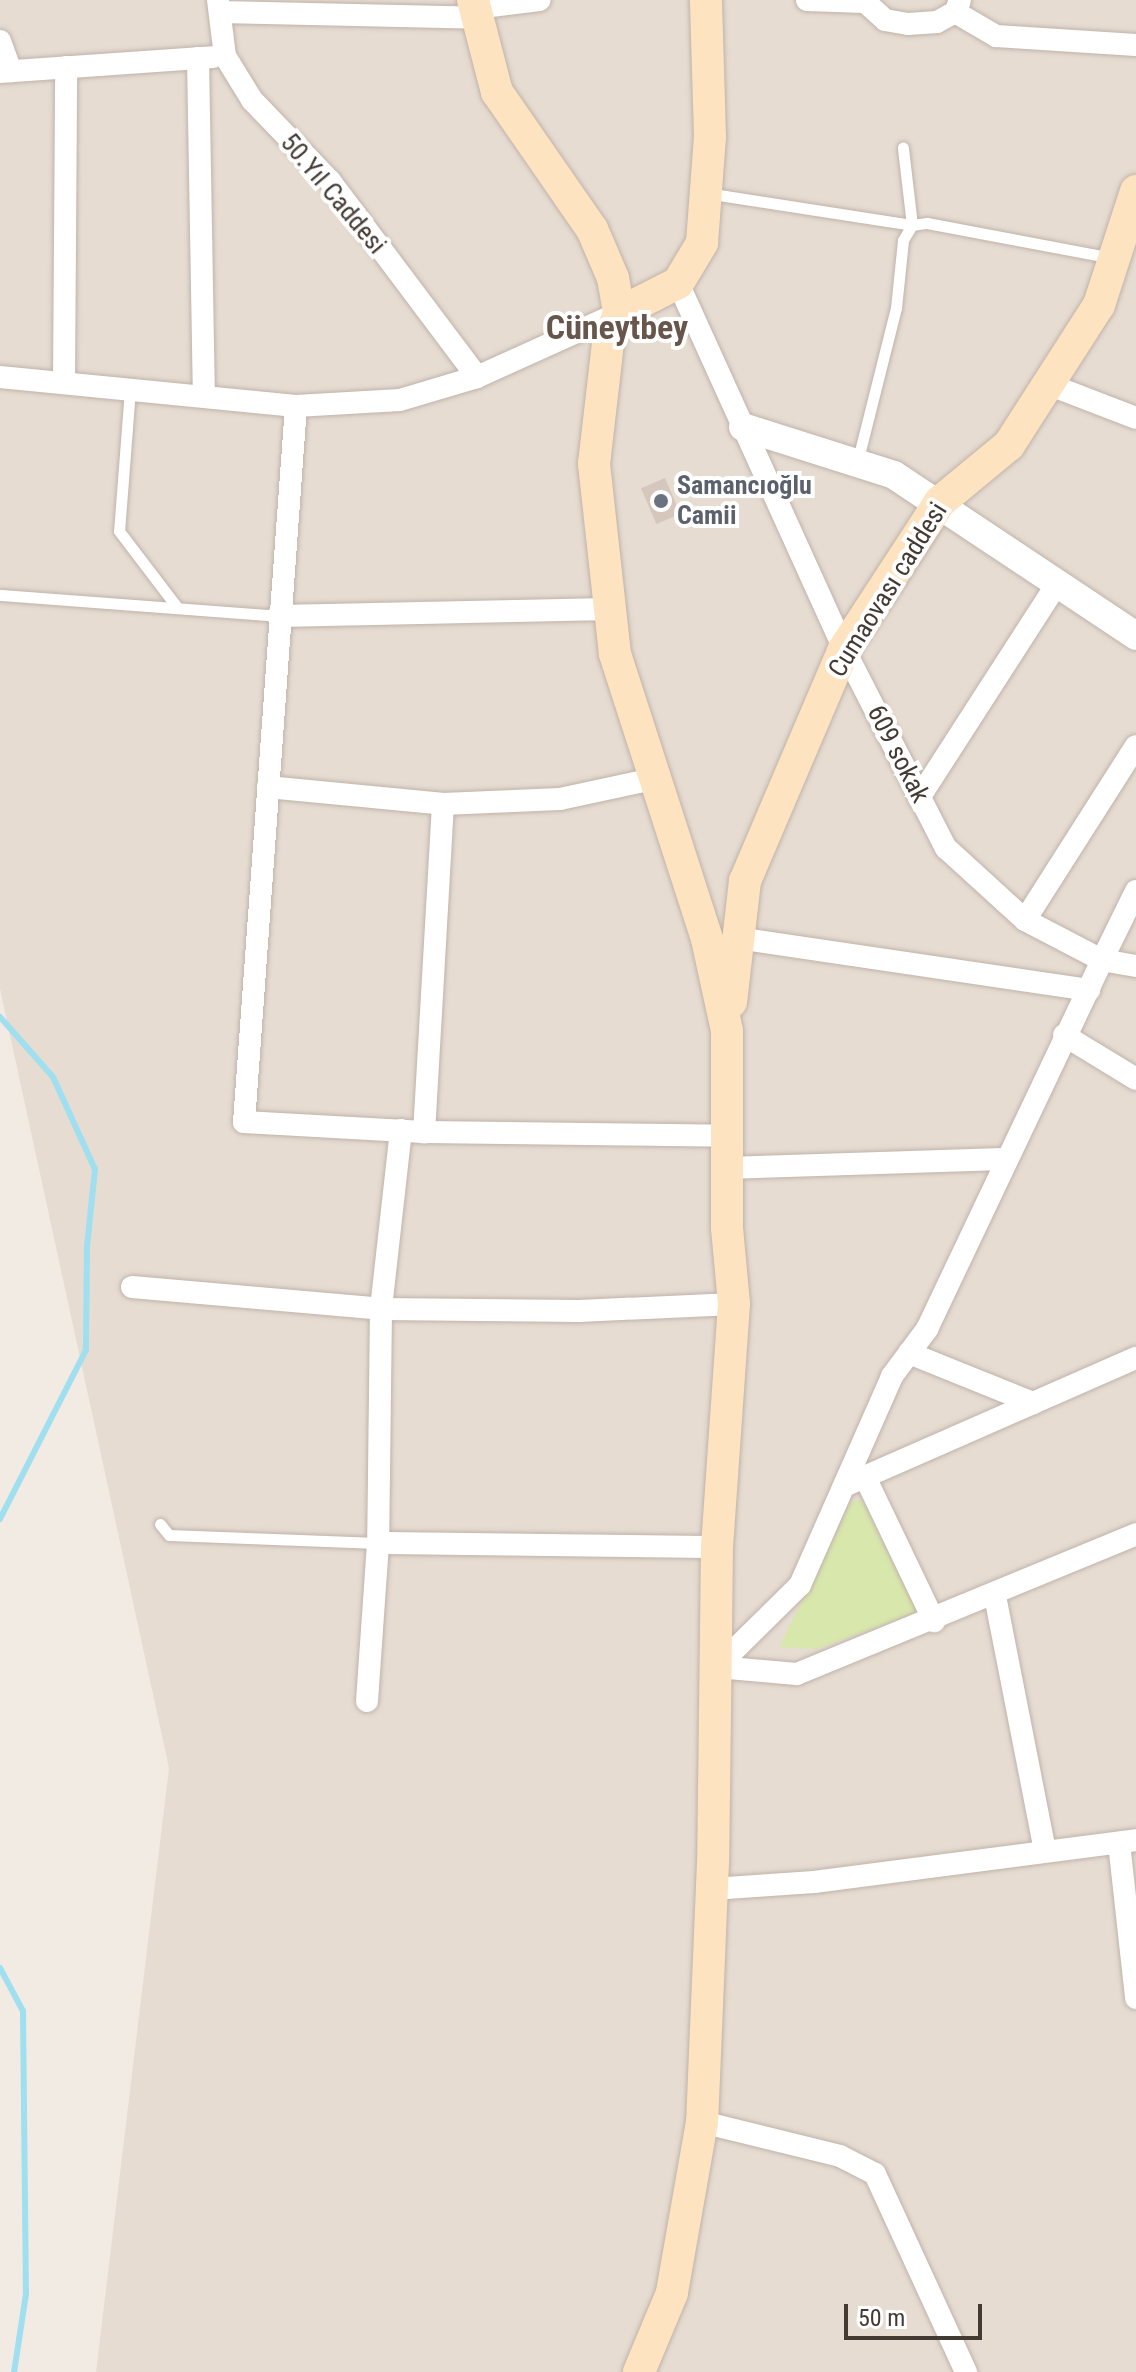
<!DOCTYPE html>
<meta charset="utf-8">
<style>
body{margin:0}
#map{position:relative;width:1136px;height:2372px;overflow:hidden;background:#f2ebe4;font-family:"Roboto Condensed",sans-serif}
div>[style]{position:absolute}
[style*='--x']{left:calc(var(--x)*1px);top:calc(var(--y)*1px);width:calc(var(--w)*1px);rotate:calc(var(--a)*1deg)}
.residential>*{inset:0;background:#e6dcd2}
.green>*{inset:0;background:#d8e7ac}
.stream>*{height:6px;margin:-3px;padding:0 3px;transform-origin:3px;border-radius:3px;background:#9fdff0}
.building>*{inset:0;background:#d6c7bc;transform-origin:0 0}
.roads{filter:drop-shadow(0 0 2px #c0b3aa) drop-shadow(0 0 2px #c0b3aa)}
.service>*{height:11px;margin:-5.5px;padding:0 5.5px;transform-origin:5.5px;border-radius:5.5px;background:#fff}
.minor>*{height:22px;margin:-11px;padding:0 11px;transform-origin:11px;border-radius:11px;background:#fff}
.tertiary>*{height:28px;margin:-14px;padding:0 14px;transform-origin:14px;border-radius:14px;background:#fff}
.secondary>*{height:32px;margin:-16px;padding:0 16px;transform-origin:16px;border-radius:16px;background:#fee3c1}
.dots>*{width:22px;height:22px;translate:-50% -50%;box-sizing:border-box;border:4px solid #fff;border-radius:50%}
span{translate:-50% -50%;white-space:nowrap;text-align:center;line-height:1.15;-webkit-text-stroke:8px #fff;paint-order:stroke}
.street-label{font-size:26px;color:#443a34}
.worship-label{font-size:26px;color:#5b616d;font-weight:700}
.left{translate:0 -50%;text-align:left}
.district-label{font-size:34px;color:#67564b;font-weight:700}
.scale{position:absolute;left:844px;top:2304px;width:138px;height:36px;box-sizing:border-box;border:4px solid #443a34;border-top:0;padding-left:10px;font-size:24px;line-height:28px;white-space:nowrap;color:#443a34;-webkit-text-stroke:6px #fff;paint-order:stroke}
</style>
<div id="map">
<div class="residential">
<div style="clip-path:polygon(0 0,1136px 0,1136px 2372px,96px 2372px,169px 1768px,0 989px)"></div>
</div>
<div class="green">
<div style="clip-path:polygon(862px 1500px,918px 1612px,817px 1649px,779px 1647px,851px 1502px)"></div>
</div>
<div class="stream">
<div style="--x:0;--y:1017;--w:80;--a:48.5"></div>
<div style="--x:53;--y:1077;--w:101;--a:65.5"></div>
<div style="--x:95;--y:1169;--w:77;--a:95.9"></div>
<div style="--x:87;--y:1246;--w:104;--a:90.6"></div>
<div style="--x:86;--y:1350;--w:190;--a:117"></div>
<div style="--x:0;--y:1968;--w:49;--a:61.9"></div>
<div style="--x:23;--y:2011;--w:283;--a:89.4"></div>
<div style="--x:26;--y:2294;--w:79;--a:98.7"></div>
</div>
<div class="building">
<div style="left:665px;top:478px;width:39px;height:26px;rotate:67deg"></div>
</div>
<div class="roads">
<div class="service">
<div style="--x:706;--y:193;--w:208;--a:8.8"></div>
<div style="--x:912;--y:225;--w:78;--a:-96.7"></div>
<div style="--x:130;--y:389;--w:142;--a:94.4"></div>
<div style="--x:119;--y:531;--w:96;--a:52.7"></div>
<div style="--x:857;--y:463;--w:160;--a:-75.9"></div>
<div style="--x:896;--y:308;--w:68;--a:-84.1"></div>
<div style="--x:903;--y:240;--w:17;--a:-59"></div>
<div style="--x:912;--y:225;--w:15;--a:-8"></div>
<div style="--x:927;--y:223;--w:188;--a:10.7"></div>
<div style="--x:0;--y:595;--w:279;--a:4.3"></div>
<div style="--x:160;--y:1524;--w:14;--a:51"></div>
<div style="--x:169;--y:1535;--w:209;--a:2.2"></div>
</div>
<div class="minor">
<div style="--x:218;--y:0;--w:56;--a:82.9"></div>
<div style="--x:225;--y:56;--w:52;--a:58.5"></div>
<div style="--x:252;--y:100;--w:112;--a:46.1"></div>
<div style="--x:330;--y:181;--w:245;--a:53.1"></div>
<div style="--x:807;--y:0;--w:57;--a:2"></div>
<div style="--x:863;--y:0;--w:30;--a:42"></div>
<div style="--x:885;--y:20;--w:23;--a:10"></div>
<div style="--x:908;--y:24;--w:29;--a:-4"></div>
<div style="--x:937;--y:22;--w:21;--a:-29"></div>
<div style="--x:955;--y:12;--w:12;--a:-66"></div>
<div style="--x:475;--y:8;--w:65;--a:-7"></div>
<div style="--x:220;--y:12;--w:258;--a:1.3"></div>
<div style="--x:955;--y:12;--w:48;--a:30.3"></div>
<div style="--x:996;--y:36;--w:140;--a:3.7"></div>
<div style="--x:0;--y:41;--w:32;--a:70"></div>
<div style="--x:198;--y:58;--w:337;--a:89"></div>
<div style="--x:0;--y:72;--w:213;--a:-4"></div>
<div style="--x:678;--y:283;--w:402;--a:65.6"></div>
<div style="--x:844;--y:649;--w:224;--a:62.9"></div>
<div style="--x:946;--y:848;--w:107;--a:42.3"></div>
<div style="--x:1025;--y:920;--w:87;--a:27.5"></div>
<div style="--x:1102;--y:960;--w:77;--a:-63.8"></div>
<div style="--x:0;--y:377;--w:297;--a:5.6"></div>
<div style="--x:296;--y:406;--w:104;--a:-3.3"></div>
<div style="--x:400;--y:400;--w:80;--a:-16.6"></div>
<div style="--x:477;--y:377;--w:156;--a:-24.3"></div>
<div style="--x:64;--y:383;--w:316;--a:-89.6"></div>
<div style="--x:1045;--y:383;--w:97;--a:21"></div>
<div style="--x:296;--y:406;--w:718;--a:94.15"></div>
<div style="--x:244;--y:1122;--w:180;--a:3.2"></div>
<div style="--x:424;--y:1132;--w:306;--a:0.7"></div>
<div style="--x:278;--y:616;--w:332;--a:-1.2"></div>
<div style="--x:268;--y:787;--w:176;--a:5.5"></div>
<div style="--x:443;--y:804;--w:329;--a:93.3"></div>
<div style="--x:919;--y:798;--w:255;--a:-57.2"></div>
<div style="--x:443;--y:804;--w:117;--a:-2.4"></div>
<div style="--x:560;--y:799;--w:95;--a:-12.1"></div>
<div style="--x:1025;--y:920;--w:206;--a:-57.5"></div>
<div style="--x:737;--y:938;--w:356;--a:8.4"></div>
<div style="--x:1064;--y:1035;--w:84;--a:31.4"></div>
<div style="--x:401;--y:1130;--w:180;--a:96.4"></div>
<div style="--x:381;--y:1309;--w:234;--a:90.7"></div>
<div style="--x:378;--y:1543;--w:339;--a:0.7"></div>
<div style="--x:729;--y:1168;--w:278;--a:-1.9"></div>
<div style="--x:132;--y:1287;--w:250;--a:5"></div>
<div style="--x:381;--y:1309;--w:198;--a:0.6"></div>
<div style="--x:579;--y:1311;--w:155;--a:-2.6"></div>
<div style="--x:909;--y:1353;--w:134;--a:22"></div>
<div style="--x:865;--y:1477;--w:160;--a:64.4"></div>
<div style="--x:844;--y:1486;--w:319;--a:-23.7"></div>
<div style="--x:995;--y:1596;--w:260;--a:78.9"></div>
<div style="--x:717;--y:1667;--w:117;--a:-44.7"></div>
<div style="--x:800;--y:1585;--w:228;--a:-66.2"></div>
<div style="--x:892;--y:1376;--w:59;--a:-53.3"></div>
<div style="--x:927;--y:1329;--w:408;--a:-64.6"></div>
<div style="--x:1102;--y:960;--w:35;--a:10"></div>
<div style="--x:717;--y:1667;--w:80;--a:5"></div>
<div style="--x:797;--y:1674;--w:367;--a:-22.4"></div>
<div style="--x:367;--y:1701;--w:158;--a:-86"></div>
<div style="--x:1119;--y:1843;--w:156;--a:83.7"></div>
<div style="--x:712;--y:1889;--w:102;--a:-3.9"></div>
<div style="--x:814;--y:1882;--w:325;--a:-7.4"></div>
<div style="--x:702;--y:2122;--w:142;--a:13.8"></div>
<div style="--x:840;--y:2156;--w:39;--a:27"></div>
<div style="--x:875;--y:2174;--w:218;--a:65.3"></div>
</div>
<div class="tertiary">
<div style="--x:743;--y:427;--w:158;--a:17.6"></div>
<div style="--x:894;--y:475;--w:291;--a:33.6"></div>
</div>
<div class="secondary">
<div style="--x:473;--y:0;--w:95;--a:75.4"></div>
<div style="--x:497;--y:92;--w:167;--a:55.3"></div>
<div style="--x:592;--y:229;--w:53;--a:66.8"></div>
<div style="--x:613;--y:278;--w:36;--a:80"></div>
<div style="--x:619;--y:313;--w:32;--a:110"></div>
<div style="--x:608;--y:343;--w:122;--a:96.6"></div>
<div style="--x:594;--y:464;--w:191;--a:83.7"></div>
<div style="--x:615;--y:654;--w:299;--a:72.1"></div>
<div style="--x:707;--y:939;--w:94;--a:77.7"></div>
<div style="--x:727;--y:1031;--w:197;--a:90"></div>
<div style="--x:727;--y:1228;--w:76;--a:84.7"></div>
<div style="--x:734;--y:1304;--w:244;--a:94"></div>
<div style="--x:717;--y:1547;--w:315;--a:90.7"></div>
<div style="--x:713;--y:1862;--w:260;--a:92.4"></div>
<div style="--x:702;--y:2122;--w:174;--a:100"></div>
<div style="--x:672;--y:2293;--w:86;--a:112.7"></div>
<div style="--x:619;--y:313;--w:66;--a:-27"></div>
<div style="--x:678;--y:283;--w:47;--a:-59"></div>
<div style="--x:702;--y:243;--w:106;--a:-85.7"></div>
<div style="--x:710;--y:137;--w:137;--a:-91.7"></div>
<div style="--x:731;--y:1002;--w:122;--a:-83.4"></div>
<div style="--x:745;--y:881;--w:252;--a:-66.9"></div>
<div style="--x:844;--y:649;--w:176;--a:-56.9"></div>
<div style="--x:940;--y:502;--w:89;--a:-39.6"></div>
<div style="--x:1009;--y:445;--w:166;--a:-57.3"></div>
<div style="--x:1099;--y:305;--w:120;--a:-72"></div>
</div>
</div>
<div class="dots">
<div style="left:661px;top:501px;background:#6b7280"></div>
</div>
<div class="street-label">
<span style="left:333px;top:194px;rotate:50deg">50.Yıl Caddesi</span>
<span style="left:888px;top:590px;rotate:-58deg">Cumaovası caddesi</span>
<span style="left:898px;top:754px;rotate:63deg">609 sokak</span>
</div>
<div class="worship-label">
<span class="left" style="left:677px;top:501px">Samancıoğlu<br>Camii</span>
</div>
<div class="district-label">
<span style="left:617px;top:328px">Cüneytbey</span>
</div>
<div class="scale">50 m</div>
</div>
